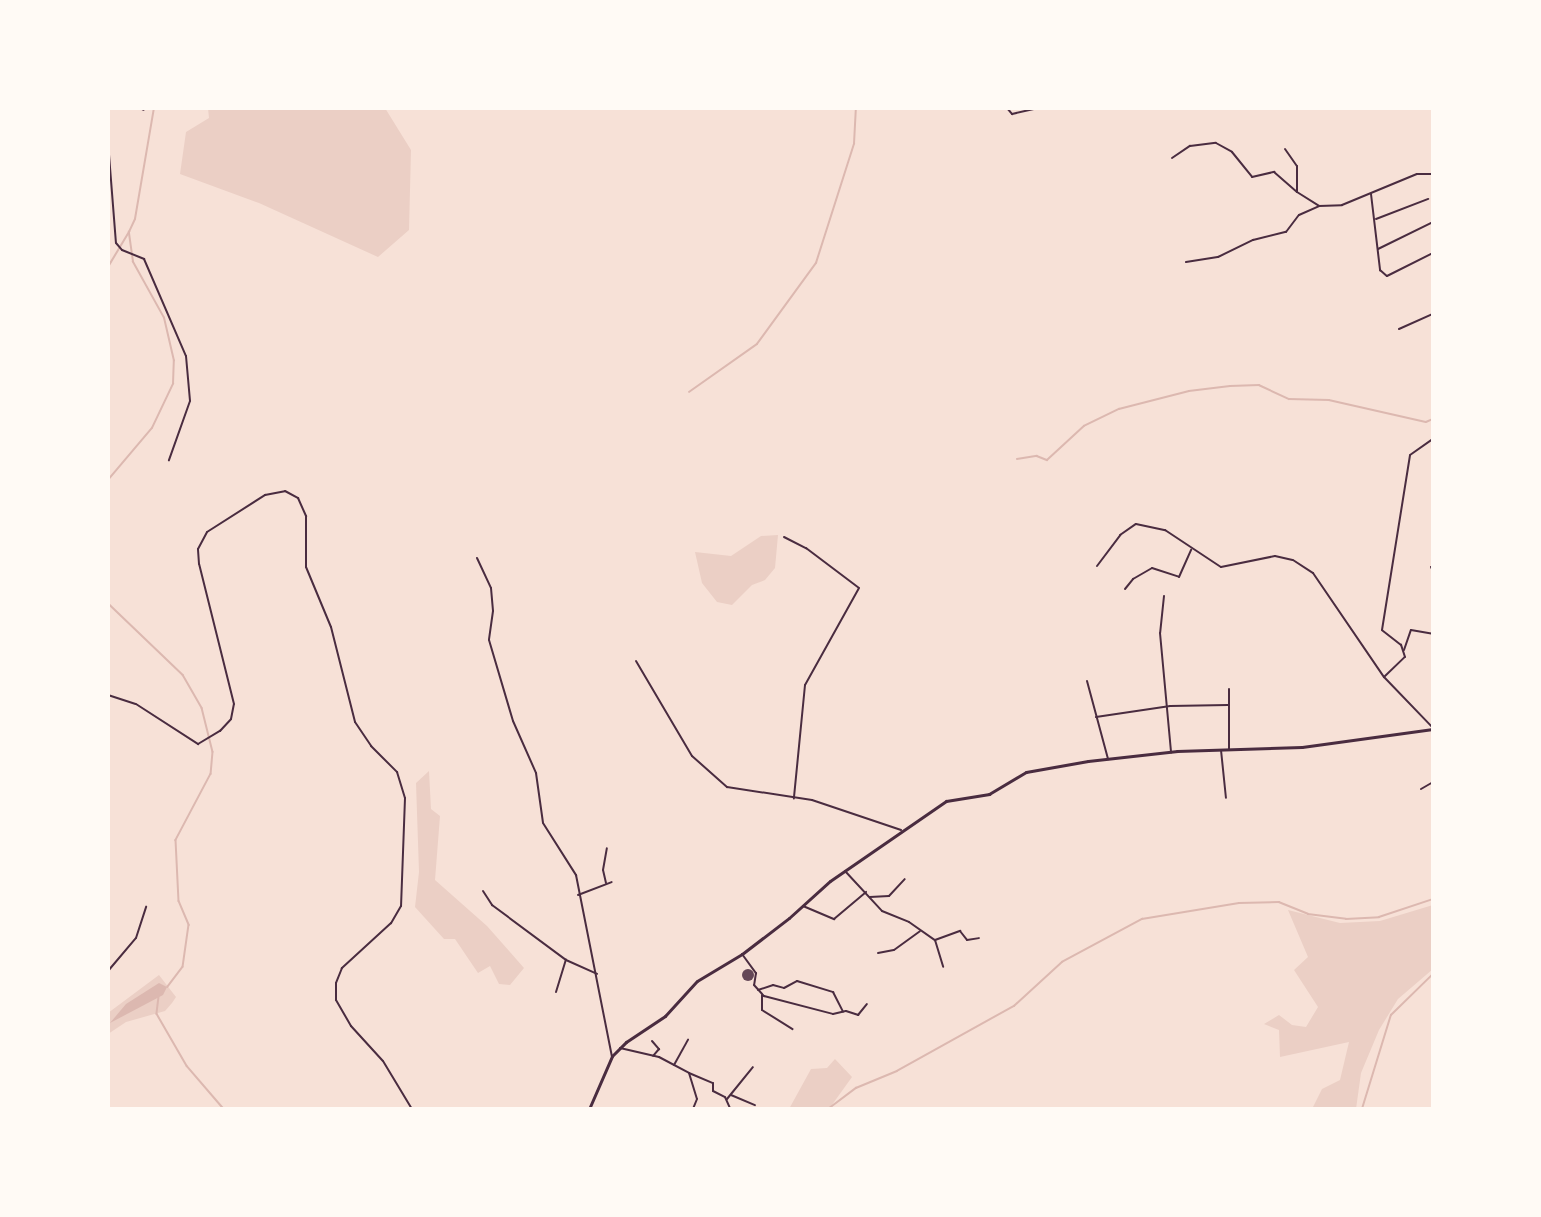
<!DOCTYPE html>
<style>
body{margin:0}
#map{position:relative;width:1541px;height:1217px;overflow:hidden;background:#f7e1d7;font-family:"Noto Sans",sans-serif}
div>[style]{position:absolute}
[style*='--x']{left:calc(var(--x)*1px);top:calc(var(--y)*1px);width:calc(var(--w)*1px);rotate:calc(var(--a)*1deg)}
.green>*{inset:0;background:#ebcfc5}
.water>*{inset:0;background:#dcb8b0}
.stream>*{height:1.5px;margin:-0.75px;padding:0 0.75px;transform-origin:0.75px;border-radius:0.75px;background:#dcb8b0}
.building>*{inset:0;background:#644757}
.round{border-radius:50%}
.minor>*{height:2px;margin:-1px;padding:0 1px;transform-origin:1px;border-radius:1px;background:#4a2c40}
.tertiary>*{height:3px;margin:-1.5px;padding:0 1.5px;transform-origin:1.5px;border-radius:1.5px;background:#4a2c40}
span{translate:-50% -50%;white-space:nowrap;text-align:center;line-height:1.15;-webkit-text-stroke:6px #fffaf5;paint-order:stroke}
.frame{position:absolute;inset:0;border:110px solid #fffaf5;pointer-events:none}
</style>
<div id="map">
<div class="green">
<div style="clip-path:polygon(208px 108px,385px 108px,411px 150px,409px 230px,378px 257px,259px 203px,180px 174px,186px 132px,209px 118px)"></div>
<div style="clip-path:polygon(778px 535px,775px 568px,765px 580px,752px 585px,732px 605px,717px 602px,702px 583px,695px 552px,731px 556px,761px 536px)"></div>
<div style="clip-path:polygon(429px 771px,431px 809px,440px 816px,435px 880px,487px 926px,524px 968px,510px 985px,499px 984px,490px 966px,478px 973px,455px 939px,444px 939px,415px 907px,419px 872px,416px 783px)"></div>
<div style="clip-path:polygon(1433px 905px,1433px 969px,1398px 999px,1379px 1030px,1361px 1073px,1356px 1109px,1312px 1109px,1322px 1089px,1340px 1080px,1349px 1042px,1280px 1057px,1279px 1030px,1264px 1024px,1279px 1015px,1292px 1025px,1306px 1027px,1318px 1007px,1294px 970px,1308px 957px,1288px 910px,1340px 923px,1380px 921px)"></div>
<div style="clip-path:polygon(159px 975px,176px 997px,172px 1003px,165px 1011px,126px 1022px,108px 1034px,108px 1013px)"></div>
<div style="clip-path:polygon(835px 1059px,852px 1077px,829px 1109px,789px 1109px,811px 1069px,827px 1068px)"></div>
</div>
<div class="water">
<div style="clip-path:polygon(159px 983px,167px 987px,163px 995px,110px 1023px,126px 1004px)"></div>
</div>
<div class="stream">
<div style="--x:108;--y:267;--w:41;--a:-59"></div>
<div style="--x:689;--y:392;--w:83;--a:-35.2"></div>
<div style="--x:757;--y:344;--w:100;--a:-53.9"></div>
<div style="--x:816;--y:263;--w:125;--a:-72.3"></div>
<div style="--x:854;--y:144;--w:36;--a:-87"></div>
<div style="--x:1017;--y:459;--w:20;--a:-9"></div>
<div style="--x:1037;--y:456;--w:11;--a:22"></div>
<div style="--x:1047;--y:460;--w:50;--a:-42.6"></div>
<div style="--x:1084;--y:426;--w:39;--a:-26"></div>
<div style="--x:1119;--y:409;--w:72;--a:-14.4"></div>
<div style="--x:1189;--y:391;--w:41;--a:-7"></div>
<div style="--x:1230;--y:386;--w:29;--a:-2"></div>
<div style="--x:1259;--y:385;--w:33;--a:25"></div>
<div style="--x:1289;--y:399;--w:40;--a:1.4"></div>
<div style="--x:1329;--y:400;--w:99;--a:12.8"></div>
<div style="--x:1426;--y:422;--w:8;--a:-23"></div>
<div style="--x:108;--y:480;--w:68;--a:-49.8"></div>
<div style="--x:152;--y:428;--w:49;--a:-64.5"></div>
<div style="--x:173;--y:384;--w:23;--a:-88"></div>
<div style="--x:174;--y:361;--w:44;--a:-103.1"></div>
<div style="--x:164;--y:318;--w:64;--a:-119"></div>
<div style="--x:133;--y:262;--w:30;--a:-98"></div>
<div style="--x:129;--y:232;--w:14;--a:-65"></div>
<div style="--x:135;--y:219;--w:113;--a:-80.3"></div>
<div style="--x:108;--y:603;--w:104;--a:43.8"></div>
<div style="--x:183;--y:675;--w:38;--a:60"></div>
<div style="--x:202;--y:708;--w:45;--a:76"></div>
<div style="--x:213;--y:752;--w:22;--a:95"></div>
<div style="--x:211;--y:774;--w:75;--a:117.9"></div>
<div style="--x:176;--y:840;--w:61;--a:87.2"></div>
<div style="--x:179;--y:901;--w:26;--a:67"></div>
<div style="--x:189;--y:925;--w:42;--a:98.1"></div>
<div style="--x:183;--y:967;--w:25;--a:127"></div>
<div style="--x:159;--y:997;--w:17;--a:97"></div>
<div style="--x:157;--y:1014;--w:60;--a:60"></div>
<div style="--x:187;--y:1066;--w:57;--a:49.3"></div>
<div style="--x:828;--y:1109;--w:35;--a:-37"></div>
<div style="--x:856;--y:1088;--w:44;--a:-22.5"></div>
<div style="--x:897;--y:1071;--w:134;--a:-29.1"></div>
<div style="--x:1014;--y:1006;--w:65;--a:-42.5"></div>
<div style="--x:1062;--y:962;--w:91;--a:-28.3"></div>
<div style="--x:1142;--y:919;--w:98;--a:-9.4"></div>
<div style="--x:1239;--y:903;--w:40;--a:-1.4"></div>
<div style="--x:1279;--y:902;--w:31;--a:22"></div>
<div style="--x:1308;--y:914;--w:38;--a:7"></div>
<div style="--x:1346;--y:919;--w:33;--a:-3"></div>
<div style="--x:1379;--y:917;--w:57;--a:-18.4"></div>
<div style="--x:1362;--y:1109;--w:98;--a:-72.9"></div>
<div style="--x:1391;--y:1015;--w:59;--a:-44.3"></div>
</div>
<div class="building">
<div class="round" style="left:742px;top:969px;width:12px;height:12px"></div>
</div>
<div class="minor">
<div style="--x:140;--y:108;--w:4;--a:27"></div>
<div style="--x:1007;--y:108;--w:8;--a:50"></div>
<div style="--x:1012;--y:114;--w:27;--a:-13"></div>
<div style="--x:108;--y:142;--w:101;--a:85.5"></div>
<div style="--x:116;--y:243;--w:9;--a:49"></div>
<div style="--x:122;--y:250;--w:24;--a:22"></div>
<div style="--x:144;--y:259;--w:106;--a:66.6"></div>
<div style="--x:186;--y:356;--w:45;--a:84.9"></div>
<div style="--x:190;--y:401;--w:63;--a:109.6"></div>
<div style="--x:1285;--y:149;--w:21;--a:55"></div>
<div style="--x:1297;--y:166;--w:26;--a:90"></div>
<div style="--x:1297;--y:192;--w:26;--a:32"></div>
<div style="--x:1172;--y:158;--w:22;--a:-34"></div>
<div style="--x:1190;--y:146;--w:26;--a:-7"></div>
<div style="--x:1216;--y:143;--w:18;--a:29"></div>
<div style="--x:1232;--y:152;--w:32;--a:51"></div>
<div style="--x:1252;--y:177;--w:23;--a:-13"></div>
<div style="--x:1274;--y:172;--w:30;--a:41"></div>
<div style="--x:1371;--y:194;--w:77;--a:83.2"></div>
<div style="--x:1380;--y:270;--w:9;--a:41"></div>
<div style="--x:1387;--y:276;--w:51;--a:-26.6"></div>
<div style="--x:1376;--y:219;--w:56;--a:-21"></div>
<div style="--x:1378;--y:249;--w:61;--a:-26.1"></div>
<div style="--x:1186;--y:262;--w:32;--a:-9"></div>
<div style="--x:1218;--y:257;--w:39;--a:-26"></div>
<div style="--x:1253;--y:240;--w:34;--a:-14"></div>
<div style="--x:1286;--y:232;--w:21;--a:-53"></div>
<div style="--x:1299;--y:215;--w:22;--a:-24"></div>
<div style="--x:1319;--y:206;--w:23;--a:-2"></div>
<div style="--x:1342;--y:205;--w:81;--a:-22.5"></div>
<div style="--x:1417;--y:174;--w:16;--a:0"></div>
<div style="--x:1399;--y:329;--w:37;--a:-24"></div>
<div style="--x:784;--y:537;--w:25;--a:27"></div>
<div style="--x:806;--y:548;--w:66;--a:37"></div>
<div style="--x:859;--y:588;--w:111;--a:119.1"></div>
<div style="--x:805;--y:685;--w:114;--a:95.6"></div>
<div style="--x:477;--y:558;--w:33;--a:65"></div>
<div style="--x:491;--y:588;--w:23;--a:85"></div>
<div style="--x:493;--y:611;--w:29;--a:98"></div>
<div style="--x:489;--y:640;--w:84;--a:73.5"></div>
<div style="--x:513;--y:721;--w:57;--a:66.1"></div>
<div style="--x:536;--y:773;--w:50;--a:82"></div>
<div style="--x:543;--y:823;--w:62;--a:57.6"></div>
<div style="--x:576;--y:875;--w:185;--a:78.8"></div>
<div style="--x:1097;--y:566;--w:39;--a:-53"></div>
<div style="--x:1120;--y:535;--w:19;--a:-35"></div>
<div style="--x:1136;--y:524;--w:30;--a:12"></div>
<div style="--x:1165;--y:530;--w:67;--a:33.5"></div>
<div style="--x:1221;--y:567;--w:55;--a:-11.5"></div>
<div style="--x:1275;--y:556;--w:18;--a:13"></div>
<div style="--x:1293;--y:560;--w:24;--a:33"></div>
<div style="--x:1313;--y:573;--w:126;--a:55.7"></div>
<div style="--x:1384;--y:677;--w:71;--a:46.1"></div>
<div style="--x:1431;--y:567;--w:4;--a:63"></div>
<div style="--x:1125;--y:589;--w:13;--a:-51"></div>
<div style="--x:1133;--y:579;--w:22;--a:-30"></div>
<div style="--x:1152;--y:568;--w:28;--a:18"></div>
<div style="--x:1179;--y:577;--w:30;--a:-66"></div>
<div style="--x:1164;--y:596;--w:37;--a:96"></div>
<div style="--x:1160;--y:633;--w:120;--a:84.7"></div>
<div style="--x:1404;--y:650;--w:21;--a:-71"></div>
<div style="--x:1411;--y:630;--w:22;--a:10"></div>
<div style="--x:636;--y:661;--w:110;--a:59.5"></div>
<div style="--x:692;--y:756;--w:47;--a:41.5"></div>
<div style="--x:727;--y:787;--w:86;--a:8.7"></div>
<div style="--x:812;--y:800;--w:94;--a:18.6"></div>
<div style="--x:1384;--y:677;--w:29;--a:-44"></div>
<div style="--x:1405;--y:657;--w:13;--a:-108"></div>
<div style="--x:1401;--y:645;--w:24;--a:-142"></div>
<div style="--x:1382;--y:630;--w:177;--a:-80.9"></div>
<div style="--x:1410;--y:455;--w:28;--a:-35"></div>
<div style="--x:1087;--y:681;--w:81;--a:74.9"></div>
<div style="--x:1229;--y:689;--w:60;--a:90"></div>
<div style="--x:108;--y:695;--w:29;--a:18"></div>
<div style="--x:136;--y:704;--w:74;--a:32.8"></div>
<div style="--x:198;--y:744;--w:26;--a:-31"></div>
<div style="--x:220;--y:731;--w:16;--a:-47"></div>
<div style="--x:231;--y:719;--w:15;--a:-79"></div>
<div style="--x:234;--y:704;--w:144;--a:-104"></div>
<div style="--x:199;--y:564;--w:15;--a:-94"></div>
<div style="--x:198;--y:549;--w:19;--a:-62"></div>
<div style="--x:207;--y:532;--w:69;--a:-32.5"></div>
<div style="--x:265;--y:495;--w:20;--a:-11"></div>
<div style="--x:285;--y:491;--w:15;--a:28"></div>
<div style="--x:298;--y:498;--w:20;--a:66"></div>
<div style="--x:306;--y:516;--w:51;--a:90"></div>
<div style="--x:306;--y:567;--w:65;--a:67.4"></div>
<div style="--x:331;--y:627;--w:98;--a:75.8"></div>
<div style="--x:355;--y:722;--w:29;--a:56"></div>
<div style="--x:371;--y:746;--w:37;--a:45"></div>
<div style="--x:397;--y:772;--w:27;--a:73"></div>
<div style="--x:405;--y:798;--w:108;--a:92.1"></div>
<div style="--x:401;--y:906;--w:20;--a:120"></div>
<div style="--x:391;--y:923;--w:67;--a:137.4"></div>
<div style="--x:342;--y:968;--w:16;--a:112"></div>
<div style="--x:336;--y:983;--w:17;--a:90"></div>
<div style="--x:336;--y:1000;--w:30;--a:60"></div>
<div style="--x:351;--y:1026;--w:47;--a:47.6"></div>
<div style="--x:383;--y:1061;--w:56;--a:58.9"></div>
<div style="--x:1096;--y:717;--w:75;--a:-8.5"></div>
<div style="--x:1170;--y:706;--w:58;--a:-1"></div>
<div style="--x:1221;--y:750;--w:48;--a:84.1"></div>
<div style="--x:1421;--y:789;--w:14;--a:-30"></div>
<div style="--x:845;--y:871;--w:54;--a:47.2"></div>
<div style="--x:882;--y:911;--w:29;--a:22"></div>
<div style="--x:909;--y:922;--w:32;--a:35"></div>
<div style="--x:935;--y:940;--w:28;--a:73"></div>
<div style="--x:606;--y:883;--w:13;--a:-103"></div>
<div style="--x:603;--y:870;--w:22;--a:-80"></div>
<div style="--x:483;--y:891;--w:17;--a:57"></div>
<div style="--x:492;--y:905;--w:92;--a:36.6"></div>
<div style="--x:566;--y:960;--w:34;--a:24"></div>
<div style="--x:578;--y:895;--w:36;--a:-21"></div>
<div style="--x:870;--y:897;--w:19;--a:-3"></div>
<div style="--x:889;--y:896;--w:23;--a:-47"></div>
<div style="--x:803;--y:906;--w:34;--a:23"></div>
<div style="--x:834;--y:919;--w:42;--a:-40.2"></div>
<div style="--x:935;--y:940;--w:27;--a:-20"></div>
<div style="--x:960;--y:931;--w:11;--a:52"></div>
<div style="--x:967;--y:940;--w:12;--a:-9"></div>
<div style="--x:878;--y:953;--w:16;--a:-11"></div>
<div style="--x:894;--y:950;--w:32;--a:-36"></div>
<div style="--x:742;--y:954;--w:24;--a:54"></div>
<div style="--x:756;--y:973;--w:12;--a:99"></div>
<div style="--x:754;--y:985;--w:15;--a:48"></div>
<div style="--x:764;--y:996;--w:71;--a:14.6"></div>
<div style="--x:833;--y:1014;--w:13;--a:-13"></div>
<div style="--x:846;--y:1011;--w:13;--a:18"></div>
<div style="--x:858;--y:1015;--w:14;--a:-51"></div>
<div style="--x:108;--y:971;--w:43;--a:-49.7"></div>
<div style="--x:136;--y:938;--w:33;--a:-72"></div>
<div style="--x:758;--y:990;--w:16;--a:-18"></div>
<div style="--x:773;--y:985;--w:11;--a:15"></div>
<div style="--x:784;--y:988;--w:15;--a:-28"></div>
<div style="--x:797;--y:981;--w:38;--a:17"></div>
<div style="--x:833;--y:992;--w:22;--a:63"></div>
<div style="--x:556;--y:992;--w:34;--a:-73"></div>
<div style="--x:762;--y:995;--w:15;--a:90"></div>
<div style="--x:762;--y:1010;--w:36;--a:32"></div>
<div style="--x:652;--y:1041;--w:11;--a:49"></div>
<div style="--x:659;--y:1049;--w:9;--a:131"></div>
<div style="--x:620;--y:1048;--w:40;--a:13"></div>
<div style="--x:659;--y:1057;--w:34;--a:28"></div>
<div style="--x:689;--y:1073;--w:27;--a:73"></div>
<div style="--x:697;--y:1099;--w:11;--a:112"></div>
<div style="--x:674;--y:1065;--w:29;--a:-61"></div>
<div style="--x:689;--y:1073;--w:26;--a:23"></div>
<div style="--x:713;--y:1083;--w:8;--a:90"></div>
<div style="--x:713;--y:1091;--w:13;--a:27"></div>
<div style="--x:725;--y:1097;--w:12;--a:66"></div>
<div style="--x:731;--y:1095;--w:26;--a:23"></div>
<div style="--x:727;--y:1099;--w:41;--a:-50.9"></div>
</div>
<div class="tertiary">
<div style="--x:589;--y:1109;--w:58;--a:-66.5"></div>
<div style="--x:612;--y:1056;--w:20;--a:-45"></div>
<div style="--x:626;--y:1042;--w:47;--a:-33.7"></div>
<div style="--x:665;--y:1016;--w:47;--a:-47.6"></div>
<div style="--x:697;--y:981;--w:52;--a:-31"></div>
<div style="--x:742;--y:954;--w:59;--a:-37.5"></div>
<div style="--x:789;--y:918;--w:55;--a:-42.1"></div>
<div style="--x:830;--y:881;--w:141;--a:-34.6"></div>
<div style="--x:946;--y:801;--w:44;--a:-9.2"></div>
<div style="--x:989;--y:794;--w:43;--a:-30.7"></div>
<div style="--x:1026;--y:772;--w:63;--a:-10.1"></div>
<div style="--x:1088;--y:761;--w:90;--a:-6.4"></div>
<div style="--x:1177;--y:751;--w:125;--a:-1.8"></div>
<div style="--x:1302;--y:747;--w:132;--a:-7.8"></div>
</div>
<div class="frame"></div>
</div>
